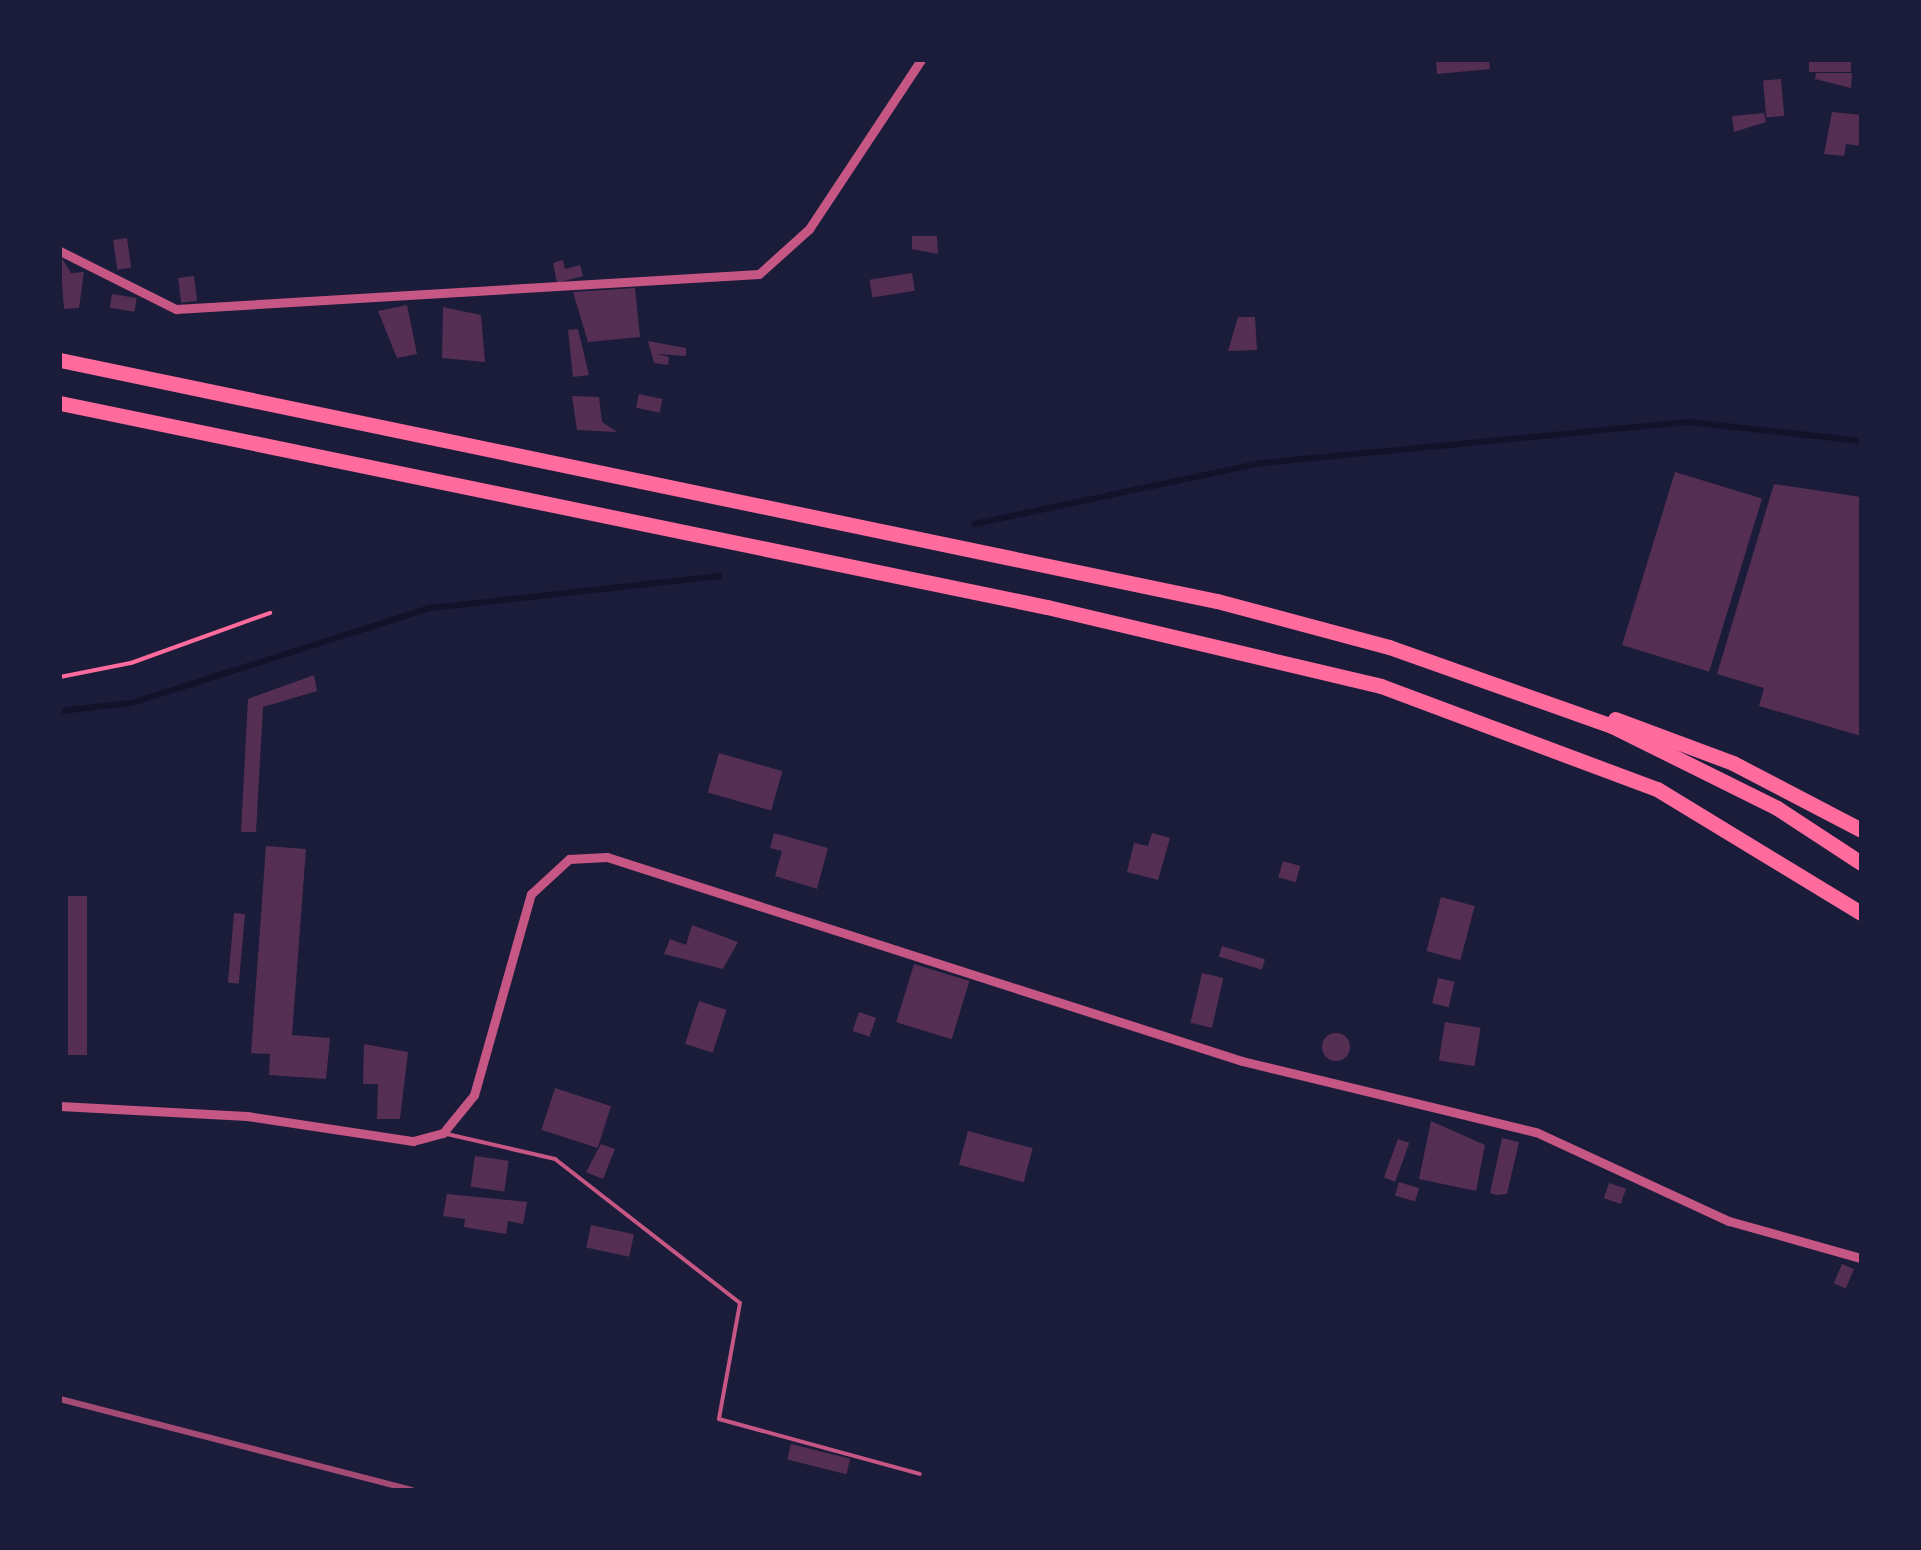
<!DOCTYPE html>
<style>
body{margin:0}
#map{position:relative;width:1921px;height:1550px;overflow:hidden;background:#1b1b3a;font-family:"DejaVu Sans",sans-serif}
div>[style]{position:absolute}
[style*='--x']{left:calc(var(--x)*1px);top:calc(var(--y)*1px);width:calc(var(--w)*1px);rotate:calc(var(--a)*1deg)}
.stream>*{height:6px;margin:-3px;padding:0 3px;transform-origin:3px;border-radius:3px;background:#12122b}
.building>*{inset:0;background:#542f53;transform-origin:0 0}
.round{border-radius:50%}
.path>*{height:4px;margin:-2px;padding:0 2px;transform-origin:2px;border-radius:2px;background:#ff6b9d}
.service>*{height:4px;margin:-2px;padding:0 2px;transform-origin:2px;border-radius:2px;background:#c65784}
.minor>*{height:9px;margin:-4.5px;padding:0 4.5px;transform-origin:4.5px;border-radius:4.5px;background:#c65784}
.motorway>*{height:15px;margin:-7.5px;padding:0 7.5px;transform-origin:7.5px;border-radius:7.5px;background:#ff6b9d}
.rail>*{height:6px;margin:-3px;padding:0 3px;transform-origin:3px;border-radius:3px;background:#a44b75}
span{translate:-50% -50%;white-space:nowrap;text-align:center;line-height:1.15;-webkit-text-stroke:8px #1b1b3a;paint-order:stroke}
.frame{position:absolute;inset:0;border:62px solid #1b1b3a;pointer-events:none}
</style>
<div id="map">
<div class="stream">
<div style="--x:974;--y:524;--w:294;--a:-12"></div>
<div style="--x:1262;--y:463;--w:429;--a:-5.5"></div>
<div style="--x:1689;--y:422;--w:173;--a:6.3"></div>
<div style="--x:60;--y:711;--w:72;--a:-6.3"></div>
<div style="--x:132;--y:703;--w:313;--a:-17.7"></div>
<div style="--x:430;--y:608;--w:291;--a:-6.3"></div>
</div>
<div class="building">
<div style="clip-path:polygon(1436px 60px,1489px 60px,1490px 69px,1437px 74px)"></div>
<div style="left:1809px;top:60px;width:42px;height:12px"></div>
<div style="clip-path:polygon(1816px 73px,1852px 73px,1851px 88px,1815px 79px)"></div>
<div style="left:1781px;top:79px;width:37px;height:18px;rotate:85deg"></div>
<div style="clip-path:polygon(1832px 112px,1861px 115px,1861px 146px,1846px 144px,1844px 156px,1824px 154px)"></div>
<div style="clip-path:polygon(1764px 113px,1766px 122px,1734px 132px,1732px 116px)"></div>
<div style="clip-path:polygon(912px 236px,937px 236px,938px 254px,912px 249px)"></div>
<div style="left:127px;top:238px;width:30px;height:14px;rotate:82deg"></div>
<div style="clip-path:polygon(60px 255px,71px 273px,84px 272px,79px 308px,64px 309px)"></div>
<div style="clip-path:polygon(563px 260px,565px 269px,580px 265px,583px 276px,557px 283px,553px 263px)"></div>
<div style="left:912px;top:273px;width:18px;height:43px;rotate:81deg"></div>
<div style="left:194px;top:276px;width:25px;height:16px;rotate:83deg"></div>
<div style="clip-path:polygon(635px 288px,640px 337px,588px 342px,573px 292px)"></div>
<div style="left:112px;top:294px;width:25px;height:14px;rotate:9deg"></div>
<div style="clip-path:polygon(407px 305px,417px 354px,397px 358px,378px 311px)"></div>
<div style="clip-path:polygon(443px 307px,481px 315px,485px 362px,442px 358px)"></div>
<div style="clip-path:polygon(1238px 317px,1255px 317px,1257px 350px,1228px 351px)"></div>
<div style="clip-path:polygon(578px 329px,589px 375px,573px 377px,568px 330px)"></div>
<div style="clip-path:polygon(648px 341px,686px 348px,686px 356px,656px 354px,669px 357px,668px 365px,654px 363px)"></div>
<div style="left:639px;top:394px;width:24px;height:14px;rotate:12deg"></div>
<div style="clip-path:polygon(572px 396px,599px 397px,602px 422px,617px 432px,577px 430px)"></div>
<div style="left:1675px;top:472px;width:91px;height:181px;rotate:17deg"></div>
<div style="clip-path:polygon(1774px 484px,1861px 497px,1861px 736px,1759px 706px,1764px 688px,1717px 674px)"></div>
<div style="clip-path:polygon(314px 675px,317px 691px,263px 707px,256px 832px,241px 832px,248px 699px)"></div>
<div style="left:719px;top:753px;width:66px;height:41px;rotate:16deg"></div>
<div style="clip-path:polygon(774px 833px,828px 848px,817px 889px,775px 876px,782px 851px,770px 848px)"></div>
<div style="clip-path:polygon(1152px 833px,1170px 838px,1158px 880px,1127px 872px,1134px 843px,1148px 846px)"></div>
<div style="clip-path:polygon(266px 846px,306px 849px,292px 1035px,330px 1038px,326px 1079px,269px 1075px,270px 1054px,251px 1053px)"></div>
<div style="left:1283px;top:861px;width:18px;height:17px;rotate:16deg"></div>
<div style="left:68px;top:896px;width:19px;height:159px"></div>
<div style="left:1441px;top:897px;width:35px;height:56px;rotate:15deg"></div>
<div style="left:234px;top:913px;width:11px;height:70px;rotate:5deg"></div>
<div style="clip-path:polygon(692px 925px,738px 942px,723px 969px,664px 954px,670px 939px,686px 945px)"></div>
<div style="left:1222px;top:946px;width:45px;height:11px;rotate:17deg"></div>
<div style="left:914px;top:964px;width:58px;height:61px;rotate:17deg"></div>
<div style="left:1202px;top:973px;width:22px;height:51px;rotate:13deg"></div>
<div style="left:1438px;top:978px;width:17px;height:26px;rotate:13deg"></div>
<div style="left:699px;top:1001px;width:29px;height:45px;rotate:18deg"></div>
<div style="left:859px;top:1012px;width:18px;height:20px;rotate:19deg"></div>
<div style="left:1445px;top:1022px;width:36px;height:39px;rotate:9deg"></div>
<div class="round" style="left:1322px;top:1033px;width:28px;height:28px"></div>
<div style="clip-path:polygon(364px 1044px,408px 1052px,400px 1119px,377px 1119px,378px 1084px,363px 1084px)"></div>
<div style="left:555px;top:1088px;width:59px;height:44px;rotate:18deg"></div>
<div style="clip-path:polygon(1431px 1121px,1485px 1145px,1476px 1191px,1419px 1179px)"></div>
<div style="left:968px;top:1131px;width:67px;height:35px;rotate:15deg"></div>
<div style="clip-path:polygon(1502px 1138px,1519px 1142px,1507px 1194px,1497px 1195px,1490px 1193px)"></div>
<div style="left:1398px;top:1139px;width:12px;height:41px;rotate:20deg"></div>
<div style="clip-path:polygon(601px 1144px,615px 1149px,603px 1179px,586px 1172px)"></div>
<div style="left:475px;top:1156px;width:34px;height:31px;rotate:8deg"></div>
<div style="left:1399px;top:1182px;width:21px;height:14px;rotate:17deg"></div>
<div style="left:1609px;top:1183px;width:18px;height:16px;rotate:19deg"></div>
<div style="clip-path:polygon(447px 1194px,527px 1202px,523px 1224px,508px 1221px,506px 1234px,464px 1227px,465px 1219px,443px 1216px)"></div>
<div style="left:591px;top:1225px;width:44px;height:23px;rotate:12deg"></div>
<div style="left:1842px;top:1264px;width:13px;height:21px;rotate:23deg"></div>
<div style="left:791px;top:1444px;width:61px;height:16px;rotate:14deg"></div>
</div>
<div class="path">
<div style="--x:60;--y:677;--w:72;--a:-11.2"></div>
<div style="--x:131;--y:663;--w:148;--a:-19.8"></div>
</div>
<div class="service">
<div style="--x:447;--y:1134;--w:111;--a:13"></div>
<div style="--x:555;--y:1159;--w:234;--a:37.9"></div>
<div style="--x:740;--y:1303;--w:118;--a:100.3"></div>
<div style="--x:719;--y:1419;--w:208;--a:15.3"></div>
</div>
<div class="minor">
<div style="--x:60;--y:251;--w:130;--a:26.6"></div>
<div style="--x:176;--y:309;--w:584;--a:-3.44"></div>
<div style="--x:759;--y:274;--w:67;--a:-42"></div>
<div style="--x:809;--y:229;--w:203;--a:-56.5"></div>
<div style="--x:60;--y:1106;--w:187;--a:3.1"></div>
<div style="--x:247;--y:1116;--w:168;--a:8.6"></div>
<div style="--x:413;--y:1141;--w:31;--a:-15"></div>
<div style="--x:443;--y:1133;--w:49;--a:-50.8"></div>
<div style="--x:474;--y:1095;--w:209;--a:-74.2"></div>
<div style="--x:531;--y:894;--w:52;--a:-42.6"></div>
<div style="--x:569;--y:859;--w:38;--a:-3"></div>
<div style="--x:607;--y:857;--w:667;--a:17.81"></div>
<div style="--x:1242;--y:1061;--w:302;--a:13.6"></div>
<div style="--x:1536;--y:1132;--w:213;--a:24.8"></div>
<div style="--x:1729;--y:1221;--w:137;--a:15.7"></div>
</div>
<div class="motorway">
<div style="--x:60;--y:360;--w:1182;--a:11.77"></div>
<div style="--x:1217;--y:601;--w:178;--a:15"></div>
<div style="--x:1389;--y:647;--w:237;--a:19.5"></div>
<div style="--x:1612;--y:726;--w:184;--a:26.4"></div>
<div style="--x:1777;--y:808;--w:100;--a:33.2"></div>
<div style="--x:60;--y:403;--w:1008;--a:11.68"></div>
<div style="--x:1047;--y:607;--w:343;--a:13.3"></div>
<div style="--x:1381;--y:686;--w:295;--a:20.5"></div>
<div style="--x:1657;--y:789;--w:239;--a:31.3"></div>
<div style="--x:1615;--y:719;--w:126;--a:20.4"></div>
<div style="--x:1733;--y:763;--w:144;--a:27.6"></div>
</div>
<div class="rail">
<div style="--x:60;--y:1399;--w:363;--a:14.5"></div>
</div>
<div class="frame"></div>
</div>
